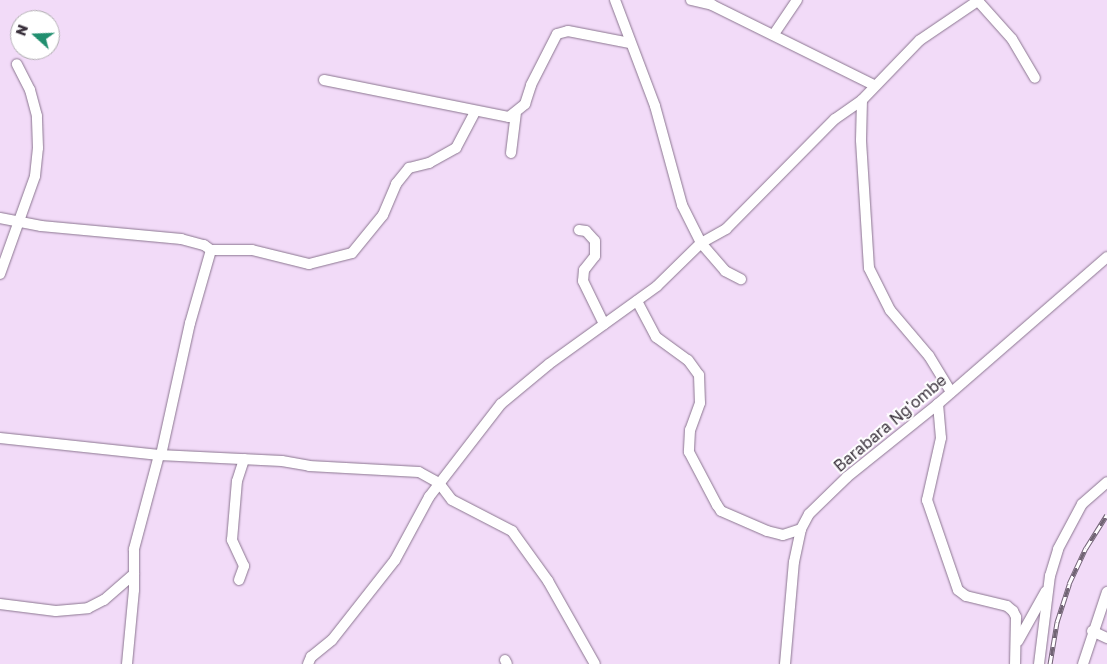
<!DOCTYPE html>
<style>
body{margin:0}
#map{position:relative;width:1107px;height:664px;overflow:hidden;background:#f2dbf8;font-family:"Golos Text",sans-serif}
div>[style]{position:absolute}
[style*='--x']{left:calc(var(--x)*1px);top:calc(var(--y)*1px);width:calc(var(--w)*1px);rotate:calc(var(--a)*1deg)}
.roads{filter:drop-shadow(0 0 1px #8b7690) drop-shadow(0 0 1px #8b7690)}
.minor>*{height:10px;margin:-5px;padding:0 5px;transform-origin:5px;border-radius:5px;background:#fff}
.rail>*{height:5px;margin-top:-2.5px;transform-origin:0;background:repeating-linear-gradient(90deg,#fff 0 9px,#716474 0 18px);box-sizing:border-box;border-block:1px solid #716474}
span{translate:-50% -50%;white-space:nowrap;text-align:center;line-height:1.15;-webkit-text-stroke:4px #fff;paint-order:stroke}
.street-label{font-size:16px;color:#3a313c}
.north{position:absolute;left:10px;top:10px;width:50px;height:50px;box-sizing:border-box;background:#fff;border:1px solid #b0adb1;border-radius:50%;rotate:290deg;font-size:14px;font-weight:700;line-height:20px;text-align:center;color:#3a313c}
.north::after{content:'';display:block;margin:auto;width:18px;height:22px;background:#218f6f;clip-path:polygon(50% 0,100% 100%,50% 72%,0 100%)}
</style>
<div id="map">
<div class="roads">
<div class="minor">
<div style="--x:615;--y:0;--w:113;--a:69.3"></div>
<div style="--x:655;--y:106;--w:103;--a:74.7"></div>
<div style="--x:682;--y:205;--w:42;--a:63.4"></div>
<div style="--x:701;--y:243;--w:37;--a:49"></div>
<div style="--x:725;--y:271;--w:18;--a:27"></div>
<div style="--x:691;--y:0;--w:22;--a:13"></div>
<div style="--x:712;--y:5;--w:181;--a:26.3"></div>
<div style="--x:978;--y:1;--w:51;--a:48.2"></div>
<div style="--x:1012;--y:39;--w:45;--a:59.5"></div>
<div style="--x:774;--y:34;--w:41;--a:-55.9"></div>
<div style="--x:324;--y:80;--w:189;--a:11.3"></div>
<div style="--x:509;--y:117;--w:21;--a:-39"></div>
<div style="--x:525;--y:104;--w:20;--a:-72"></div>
<div style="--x:531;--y:85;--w:57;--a:-63"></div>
<div style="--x:557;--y:34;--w:11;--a:-15"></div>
<div style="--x:568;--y:31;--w:63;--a:11"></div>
<div style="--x:511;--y:153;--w:39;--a:-83"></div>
<div style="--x:0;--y:218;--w:42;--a:11"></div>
<div style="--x:41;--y:226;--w:141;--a:5.3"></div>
<div style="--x:181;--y:239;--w:24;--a:15"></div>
<div style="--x:204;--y:245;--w:9;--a:36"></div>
<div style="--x:211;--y:250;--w:76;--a:106"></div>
<div style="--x:190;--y:323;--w:135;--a:102.4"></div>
<div style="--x:579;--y:230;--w:7;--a:8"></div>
<div style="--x:586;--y:231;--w:13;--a:48"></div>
<div style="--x:595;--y:241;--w:15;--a:90"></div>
<div style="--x:595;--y:256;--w:18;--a:128"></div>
<div style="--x:584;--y:270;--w:11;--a:95"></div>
<div style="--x:583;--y:281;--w:48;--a:64"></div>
<div style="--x:211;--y:250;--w:41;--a:0"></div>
<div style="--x:252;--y:250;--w:59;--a:13.8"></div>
<div style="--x:309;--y:264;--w:44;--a:-14.3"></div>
<div style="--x:352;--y:253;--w:49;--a:-50.8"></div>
<div style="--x:383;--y:215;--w:34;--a:-67"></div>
<div style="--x:396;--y:184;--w:21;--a:-51"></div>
<div style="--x:409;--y:168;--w:21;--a:-14"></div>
<div style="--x:429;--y:163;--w:31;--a:-29"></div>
<div style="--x:456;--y:148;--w:41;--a:-62.2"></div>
<div style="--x:0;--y:274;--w:104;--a:-70.3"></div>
<div style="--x:35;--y:176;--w:28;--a:-84"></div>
<div style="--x:38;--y:148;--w:32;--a:-92"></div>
<div style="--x:37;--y:116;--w:27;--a:-105"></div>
<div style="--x:30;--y:90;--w:29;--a:-117"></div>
<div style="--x:637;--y:301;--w:41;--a:62.2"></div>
<div style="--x:656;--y:337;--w:39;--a:36"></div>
<div style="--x:688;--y:360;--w:19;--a:54"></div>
<div style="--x:699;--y:375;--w:28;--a:88"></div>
<div style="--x:700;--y:403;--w:29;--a:110"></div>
<div style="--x:690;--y:430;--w:22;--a:93"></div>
<div style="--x:689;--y:452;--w:60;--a:62.2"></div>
<div style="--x:717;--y:505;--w:7;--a:56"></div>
<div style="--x:721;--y:511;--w:50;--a:23.5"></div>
<div style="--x:767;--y:531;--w:16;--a:14"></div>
<div style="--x:783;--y:535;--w:19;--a:-18"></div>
<div style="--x:951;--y:392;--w:42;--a:-121.4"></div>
<div style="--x:929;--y:356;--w:60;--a:-130.3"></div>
<div style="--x:890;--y:310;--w:47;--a:-116.6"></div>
<div style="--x:869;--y:268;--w:128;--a:-93.6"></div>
<div style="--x:861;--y:140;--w:40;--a:-88.6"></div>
<div style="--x:862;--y:100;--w:83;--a:-46"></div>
<div style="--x:920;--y:40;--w:71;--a:-34.1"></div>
<div style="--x:938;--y:404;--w:34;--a:85"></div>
<div style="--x:941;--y:438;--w:64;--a:102.7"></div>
<div style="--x:927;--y:500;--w:95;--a:71"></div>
<div style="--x:958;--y:590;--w:10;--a:37"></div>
<div style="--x:966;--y:596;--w:42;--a:13.7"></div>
<div style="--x:1007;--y:606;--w:8;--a:40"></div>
<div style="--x:1013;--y:611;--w:7;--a:63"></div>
<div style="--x:1016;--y:617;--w:47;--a:91.2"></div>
<div style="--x:0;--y:438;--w:160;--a:6.1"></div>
<div style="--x:159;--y:455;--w:123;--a:2.8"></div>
<div style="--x:282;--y:461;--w:27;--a:10"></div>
<div style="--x:309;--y:466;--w:110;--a:3.1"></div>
<div style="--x:419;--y:472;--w:23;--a:29"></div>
<div style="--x:439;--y:483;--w:21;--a:53"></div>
<div style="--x:452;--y:500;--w:68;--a:27.3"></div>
<div style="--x:512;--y:531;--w:62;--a:54.2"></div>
<div style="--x:548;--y:581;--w:95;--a:60.5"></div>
<div style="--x:239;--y:580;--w:15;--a:-70"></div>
<div style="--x:244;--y:566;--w:29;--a:-115"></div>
<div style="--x:232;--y:540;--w:59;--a:-85.2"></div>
<div style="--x:237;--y:481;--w:23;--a:-72"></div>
<div style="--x:0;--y:604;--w:56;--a:7.1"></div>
<div style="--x:56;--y:611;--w:32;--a:-5"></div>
<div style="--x:88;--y:608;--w:18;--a:-27"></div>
<div style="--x:104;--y:600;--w:40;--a:-41"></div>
<div style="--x:1092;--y:631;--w:17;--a:25"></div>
<div style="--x:1018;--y:641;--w:57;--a:-60.8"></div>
<div style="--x:505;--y:660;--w:4;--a:63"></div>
<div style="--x:127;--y:664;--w:74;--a:-84.6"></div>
<div style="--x:134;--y:590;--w:41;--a:-90"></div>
<div style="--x:134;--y:549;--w:97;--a:-75.1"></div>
<div style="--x:308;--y:664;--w:8;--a:-67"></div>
<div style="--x:311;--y:657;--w:27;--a:-39"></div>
<div style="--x:332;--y:640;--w:102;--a:-51.8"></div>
<div style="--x:395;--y:560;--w:72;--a:-61.6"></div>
<div style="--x:429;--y:497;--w:118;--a:-52.3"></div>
<div style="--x:501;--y:404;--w:62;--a:-39.8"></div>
<div style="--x:549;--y:364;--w:133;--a:-35.8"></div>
<div style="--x:657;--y:286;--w:62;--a:-44.3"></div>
<div style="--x:701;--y:243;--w:29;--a:-29"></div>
<div style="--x:726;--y:229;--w:155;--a:-45.3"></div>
<div style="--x:835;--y:119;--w:33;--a:-35"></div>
<div style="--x:785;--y:664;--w:102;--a:-85"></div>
<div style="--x:794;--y:562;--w:34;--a:-78"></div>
<div style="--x:801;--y:529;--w:17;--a:-62"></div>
<div style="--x:809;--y:514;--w:53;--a:-44.2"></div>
<div style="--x:847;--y:477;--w:117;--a:-38.7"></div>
<div style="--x:938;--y:404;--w:224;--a:-41"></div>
<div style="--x:1039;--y:664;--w:89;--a:-82.9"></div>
<div style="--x:1050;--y:576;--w:28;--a:-73"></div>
<div style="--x:1058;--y:549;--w:51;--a:-61.9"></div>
<div style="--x:1082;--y:504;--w:33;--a:-41"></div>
<div style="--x:1083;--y:664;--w:76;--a:-71.6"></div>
</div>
</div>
<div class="rail">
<div style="--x:1050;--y:664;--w:43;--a:-80.5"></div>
<div style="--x:1057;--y:622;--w:40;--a:-72"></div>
<div style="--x:1069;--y:584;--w:40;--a:-65"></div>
<div style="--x:1086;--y:548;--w:39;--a:-58"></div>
</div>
<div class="street-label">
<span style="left:890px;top:423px;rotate:-40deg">Barabara Ng'ombe</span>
</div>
<div class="north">N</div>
</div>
